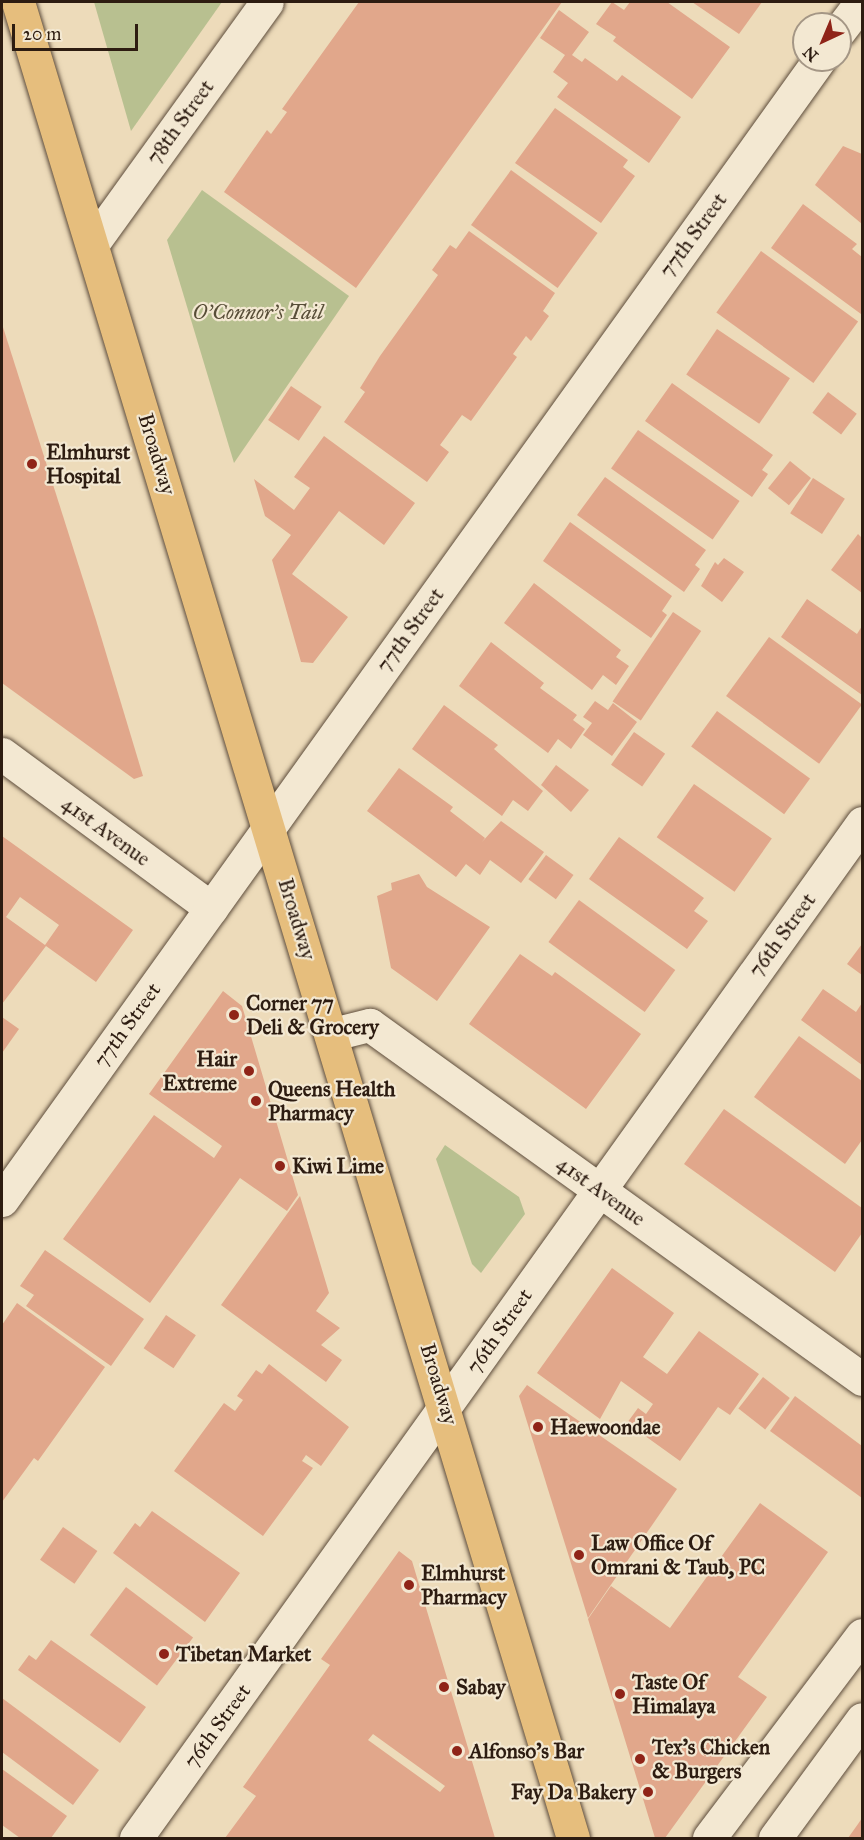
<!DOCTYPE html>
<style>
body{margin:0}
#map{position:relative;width:864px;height:1840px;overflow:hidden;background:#eddbba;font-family:"IM FELL Great Primer",serif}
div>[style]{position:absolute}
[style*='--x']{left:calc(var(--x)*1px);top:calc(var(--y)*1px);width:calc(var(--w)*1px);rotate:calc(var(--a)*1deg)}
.green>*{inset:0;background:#b8c090}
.building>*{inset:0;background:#e1a78b;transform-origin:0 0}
.roads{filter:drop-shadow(0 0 2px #5d4c3b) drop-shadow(0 0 2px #5d4c3b)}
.minor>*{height:33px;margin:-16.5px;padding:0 16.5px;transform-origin:16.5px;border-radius:16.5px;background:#f3e8d2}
.major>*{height:33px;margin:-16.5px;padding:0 16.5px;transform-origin:16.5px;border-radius:16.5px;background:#e6be7d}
.dots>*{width:16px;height:16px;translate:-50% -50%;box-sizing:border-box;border:3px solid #f3e8d2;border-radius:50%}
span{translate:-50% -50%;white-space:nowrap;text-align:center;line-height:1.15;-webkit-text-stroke:4.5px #f3e8d2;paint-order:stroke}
.street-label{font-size:21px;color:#2d1c11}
.park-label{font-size:21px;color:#574d37;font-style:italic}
.poi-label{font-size:21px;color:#2d1c11;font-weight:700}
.left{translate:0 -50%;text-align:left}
.right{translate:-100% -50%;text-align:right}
.frame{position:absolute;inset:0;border:3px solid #2d1c11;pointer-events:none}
.north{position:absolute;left:792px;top:12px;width:60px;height:60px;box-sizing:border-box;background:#f3e8d2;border:2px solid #a49685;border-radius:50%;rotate:224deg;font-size:16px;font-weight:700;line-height:24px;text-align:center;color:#2d1c11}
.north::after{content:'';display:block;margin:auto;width:21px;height:27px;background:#8f2418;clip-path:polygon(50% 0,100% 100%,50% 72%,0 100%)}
.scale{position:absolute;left:12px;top:24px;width:126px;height:27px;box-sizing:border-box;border:3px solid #2d1c11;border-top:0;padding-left:8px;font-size:18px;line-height:21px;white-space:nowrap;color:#2d1c11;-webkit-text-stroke:4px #f3e8d2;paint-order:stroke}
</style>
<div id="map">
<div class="green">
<div style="clip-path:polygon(94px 2px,222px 2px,131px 131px)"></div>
<div style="clip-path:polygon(202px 190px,349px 296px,234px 463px,167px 240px)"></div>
<div style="clip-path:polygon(445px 1145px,519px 1197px,525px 1214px,481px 1273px,472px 1264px,436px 1159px)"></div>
</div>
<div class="building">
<div style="clip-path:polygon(359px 2px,562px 2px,356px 288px,224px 192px,267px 130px,271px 134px,287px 112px,282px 109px)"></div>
<div style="clip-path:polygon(612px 2px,624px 10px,630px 2px,667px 2px,730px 47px,692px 99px,613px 41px,616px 37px,596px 24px)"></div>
<div style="clip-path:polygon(692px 2px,762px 2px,739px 34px)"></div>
<div style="clip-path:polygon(559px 10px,589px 32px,572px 55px,582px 62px,585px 58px,617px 81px,622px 75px,681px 117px,649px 163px,557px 97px,568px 83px,553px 72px,565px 55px,540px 38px)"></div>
<div style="clip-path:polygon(555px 108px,628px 160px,623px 167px,635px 176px,601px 223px,515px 163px)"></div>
<div style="clip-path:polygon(843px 146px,862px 154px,862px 224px,815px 185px)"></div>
<div style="left:511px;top:170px;width:107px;height:68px;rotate:36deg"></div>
<div style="clip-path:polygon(803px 204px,857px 244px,852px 249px,862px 257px,861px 314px,771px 248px)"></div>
<div style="clip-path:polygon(469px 231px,555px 293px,543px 311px,549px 316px,531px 341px,526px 336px,513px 354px,517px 357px,471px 421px,462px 415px,440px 445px,449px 452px,427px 482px,344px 422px,365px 392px,360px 388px,380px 356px,438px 275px,432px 270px,450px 245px,456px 249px)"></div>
<div style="left:761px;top:251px;width:120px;height:76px;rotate:36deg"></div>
<div style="clip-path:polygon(2px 324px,96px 620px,143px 776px,134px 779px,2px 683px)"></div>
<div style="left:717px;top:329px;width:88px;height:55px;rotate:34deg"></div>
<div style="clip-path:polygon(672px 383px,773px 455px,762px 470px,768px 474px,752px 497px,645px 421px)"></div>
<div style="left:291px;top:386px;width:37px;height:41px;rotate:34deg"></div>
<div style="left:828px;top:392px;width:36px;height:26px;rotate:37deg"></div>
<div style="left:638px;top:430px;width:124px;height:47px;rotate:35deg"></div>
<div style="clip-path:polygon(324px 436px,415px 503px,384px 545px,339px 511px,292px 574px,348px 617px,313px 663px,301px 662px,272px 560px,291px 535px,265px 516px,254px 479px,294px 510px,310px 488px,294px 477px)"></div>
<div style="left:790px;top:461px;width:27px;height:35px;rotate:39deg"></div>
<div style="clip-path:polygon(605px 477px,706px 550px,695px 565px,700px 569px,684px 592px,577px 515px)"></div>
<div style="left:813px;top:478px;width:38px;height:42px;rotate:33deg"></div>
<div style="clip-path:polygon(570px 522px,672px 596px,662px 611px,667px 615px,651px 638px,543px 561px)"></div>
<div style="clip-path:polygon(858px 534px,862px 538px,862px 593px,831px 570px)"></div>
<div style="clip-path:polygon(724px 558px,744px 572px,722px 602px,701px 586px,715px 562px,718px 565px)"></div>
<div style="clip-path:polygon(534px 583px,621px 650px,616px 657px,629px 666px,616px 685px,603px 675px,592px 690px,504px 623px)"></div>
<div style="clip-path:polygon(807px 599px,857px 634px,862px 626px,862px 695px,781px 637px)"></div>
<div style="left:673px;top:612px;width:34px;height:108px;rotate:34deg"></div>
<div style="left:769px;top:637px;width:115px;height:73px;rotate:36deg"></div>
<div style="clip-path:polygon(491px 642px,544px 683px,540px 688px,577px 715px,573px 720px,585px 729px,571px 749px,558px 739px,548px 753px,459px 686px)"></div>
<div style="clip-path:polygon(595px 701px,608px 710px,613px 703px,637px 722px,612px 756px,583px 735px,592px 723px,583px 717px)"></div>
<div style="clip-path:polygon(444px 705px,498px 745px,494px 749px,543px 791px,528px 811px,513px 800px,502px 816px,412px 749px)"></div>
<div style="left:717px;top:711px;width:115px;height:44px;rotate:36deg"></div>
<div style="left:634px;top:732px;width:38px;height:40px;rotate:35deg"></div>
<div style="clip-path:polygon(556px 765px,589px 790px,571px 812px,541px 785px)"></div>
<div style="clip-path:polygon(399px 768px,453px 807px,450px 811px,485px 838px,482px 842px,501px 821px,544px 852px,521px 883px,490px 860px,480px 875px,466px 864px,456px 877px,367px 811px)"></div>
<div style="left:694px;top:784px;width:95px;height:65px;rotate:35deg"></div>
<div style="clip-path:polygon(evenodd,2px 836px,133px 930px,96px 982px,46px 946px,2px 1004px,2px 836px,20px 897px,59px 925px,45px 945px,6px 917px,20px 897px)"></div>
<div style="clip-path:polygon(619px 837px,704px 898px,694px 911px,708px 921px,687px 949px,589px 879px)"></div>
<div style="left:546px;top:855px;width:34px;height:30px;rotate:36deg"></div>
<div style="clip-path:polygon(419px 874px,427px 887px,490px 927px,437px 1001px,391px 968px,377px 896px,392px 890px,391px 883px)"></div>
<div style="left:579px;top:900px;width:119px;height:52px;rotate:36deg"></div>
<div style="clip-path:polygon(862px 944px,862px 975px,847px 964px)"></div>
<div style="clip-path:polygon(520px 954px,552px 976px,555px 972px,641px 1034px,586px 1109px,469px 1024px)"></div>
<div style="clip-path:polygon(823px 989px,856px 1012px,862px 1003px,862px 1065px,801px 1020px)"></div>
<div style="clip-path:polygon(223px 991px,242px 1006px,298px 1195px,287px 1211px,240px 1178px,150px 1303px,63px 1239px,154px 1115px,214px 1158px,222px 1146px,149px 1094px)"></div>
<div style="clip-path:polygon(2px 1017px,19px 1029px,2px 1053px)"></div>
<div style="clip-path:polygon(799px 1036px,862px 1081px,862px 1140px,845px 1164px,754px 1097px)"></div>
<div style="clip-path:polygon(724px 1109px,862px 1208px,862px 1233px,835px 1272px,684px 1164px)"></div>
<div style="clip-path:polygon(300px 1196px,329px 1293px,316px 1311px,340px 1328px,321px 1345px,342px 1360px,326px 1382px,221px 1305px)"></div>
<div style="clip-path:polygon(45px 1250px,144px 1319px,111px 1366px,26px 1306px,34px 1295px,20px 1286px)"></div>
<div style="clip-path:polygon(612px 1268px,674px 1313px,643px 1357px,667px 1374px,699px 1331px,759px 1374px,730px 1415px,718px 1407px,680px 1461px,627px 1423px,638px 1408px,646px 1414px,653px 1404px,621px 1381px,600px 1419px,537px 1373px)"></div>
<div style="clip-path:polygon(17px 1303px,105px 1367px,38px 1461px,34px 1458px,2px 1502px,2px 1325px)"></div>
<div style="left:166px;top:1315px;width:36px;height:40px;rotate:34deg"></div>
<div style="clip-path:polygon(269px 1364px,349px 1427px,321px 1466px,306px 1455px,302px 1461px,313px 1468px,263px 1536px,174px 1471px,224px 1403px,235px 1411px,243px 1400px,237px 1396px,256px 1370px,262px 1374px)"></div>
<div style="left:763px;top:1377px;width:34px;height:40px;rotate:38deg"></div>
<div style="clip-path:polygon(527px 1385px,677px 1489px,588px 1618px,519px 1396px)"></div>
<div style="clip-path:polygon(795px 1396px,862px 1446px,862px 1498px,770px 1431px)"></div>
<div style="clip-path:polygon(760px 1503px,828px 1552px,738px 1677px,767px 1697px,665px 1838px,655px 1838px,588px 1619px,611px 1586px,670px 1628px)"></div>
<div style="clip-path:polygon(152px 1511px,240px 1573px,205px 1622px,113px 1553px,135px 1523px,140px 1527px)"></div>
<div style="left:63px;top:1527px;width:42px;height:40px;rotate:35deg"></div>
<div style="clip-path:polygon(evenodd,399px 1551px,412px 1561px,495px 1838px,225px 1838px,256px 1796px,243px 1787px,330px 1665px,321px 1659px,399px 1551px,373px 1734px,445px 1786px,440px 1792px,368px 1740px,373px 1734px)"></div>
<div style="left:126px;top:1587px;width:84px;height:60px;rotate:37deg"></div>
<div style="clip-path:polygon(51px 1640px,146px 1707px,120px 1743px,18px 1670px,29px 1655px,36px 1660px)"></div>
<div style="clip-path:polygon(2px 1698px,99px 1770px,73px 1805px,2px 1752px)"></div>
<div style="clip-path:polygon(2px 1769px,67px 1816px,51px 1838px,20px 1838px,2px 1825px)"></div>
<div style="clip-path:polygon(862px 1818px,862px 1838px,848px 1838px,858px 1824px)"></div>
</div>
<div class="roads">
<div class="minor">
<div style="--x:840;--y:30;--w:35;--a:-53"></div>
<div style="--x:93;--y:243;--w:297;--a:-54.2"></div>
<div style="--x:2;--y:754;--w:260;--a:36.4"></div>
<div style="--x:333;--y:1034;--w:38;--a:-14"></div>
<div style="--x:370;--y:1025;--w:606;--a:35.74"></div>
<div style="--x:2;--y:1200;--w:1403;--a:-54.37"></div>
<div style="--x:136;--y:1838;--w:1248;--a:-54.42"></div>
<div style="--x:709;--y:1838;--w:254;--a:-53"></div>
<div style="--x:775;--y:1838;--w:147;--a:-53.8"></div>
</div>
<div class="major">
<div style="--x:18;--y:2;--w:1918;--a:73.18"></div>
</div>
</div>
<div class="dots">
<div style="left:32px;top:464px;background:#8f2418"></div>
<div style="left:234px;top:1015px;background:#8f2418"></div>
<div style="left:249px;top:1071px;background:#8f2418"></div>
<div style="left:256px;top:1101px;background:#8f2418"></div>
<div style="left:280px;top:1166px;background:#8f2418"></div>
<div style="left:538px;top:1427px;background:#8f2418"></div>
<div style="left:579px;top:1555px;background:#8f2418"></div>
<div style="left:409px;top:1585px;background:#8f2418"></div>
<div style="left:164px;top:1654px;background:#8f2418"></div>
<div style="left:444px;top:1687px;background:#8f2418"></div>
<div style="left:620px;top:1694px;background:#8f2418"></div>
<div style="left:457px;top:1751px;background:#8f2418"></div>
<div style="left:640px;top:1759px;background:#8f2418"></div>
<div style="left:648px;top:1792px;background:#8f2418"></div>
</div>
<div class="street-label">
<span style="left:180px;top:122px;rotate:-54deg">78th Street</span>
<span style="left:693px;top:235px;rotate:-54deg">77th Street</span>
<span style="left:157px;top:454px;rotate:73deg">Broadway</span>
<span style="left:410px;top:630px;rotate:-54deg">77th Street</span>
<span style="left:106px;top:831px;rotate:36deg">41st Avenue</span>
<span style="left:297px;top:919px;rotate:73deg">Broadway</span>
<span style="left:782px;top:935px;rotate:-54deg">76th Street</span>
<span style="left:127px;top:1025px;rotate:-54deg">77th Street</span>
<span style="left:601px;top:1191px;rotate:36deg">41st Avenue</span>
<span style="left:499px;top:1331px;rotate:-55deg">76th Street</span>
<span style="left:439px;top:1384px;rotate:73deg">Broadway</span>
<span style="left:217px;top:1726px;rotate:-54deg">76th Street</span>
</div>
<div class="park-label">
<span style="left:258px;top:312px">O'Connor's Tail</span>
</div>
<div class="poi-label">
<span class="left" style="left:46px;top:464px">Elmhurst<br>Hospital</span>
<span class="left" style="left:246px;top:1015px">Corner 77<br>Deli &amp; Grocery</span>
<span class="right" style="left:237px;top:1071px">Hair<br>Extreme</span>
<span class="left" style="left:268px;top:1101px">Queens Health<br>Pharmacy</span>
<span class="left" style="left:292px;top:1166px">Kiwi Lime</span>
<span class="left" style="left:550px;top:1427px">Haewoondae</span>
<span class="left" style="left:591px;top:1555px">Law Office Of<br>Omrani &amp; Taub, PC</span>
<span class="left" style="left:421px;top:1585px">Elmhurst<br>Pharmacy</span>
<span class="left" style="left:176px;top:1654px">Tibetan Market</span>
<span class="left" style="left:632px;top:1694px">Taste Of<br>Himalaya</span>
<span class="left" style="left:456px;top:1687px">Sabay</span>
<span class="left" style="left:652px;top:1759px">Tex's Chicken<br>&amp; Burgers</span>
<span class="left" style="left:469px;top:1751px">Alfonso's Bar</span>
<span class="right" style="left:636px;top:1792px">Fay Da Bakery</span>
</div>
<div class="frame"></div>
<div class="north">N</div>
<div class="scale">20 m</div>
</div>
